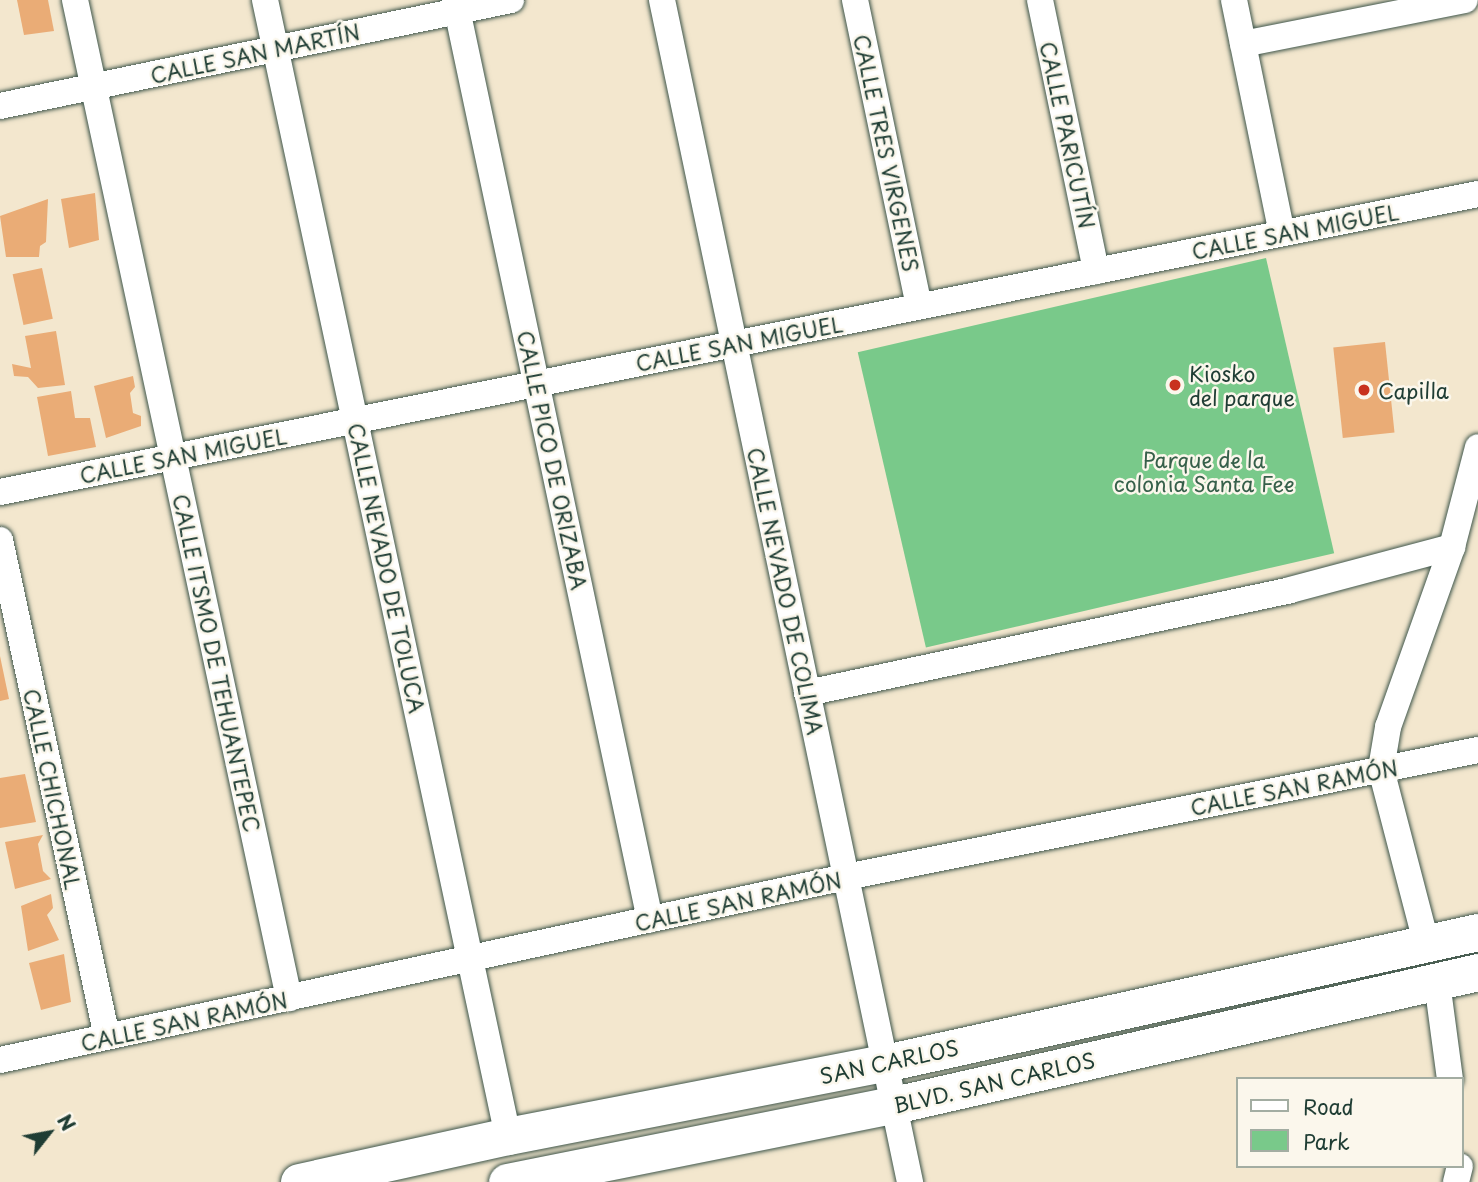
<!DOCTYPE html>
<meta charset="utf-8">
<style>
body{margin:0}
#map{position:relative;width:1478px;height:1182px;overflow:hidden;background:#f3e7ce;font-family:"Playpen Sans",sans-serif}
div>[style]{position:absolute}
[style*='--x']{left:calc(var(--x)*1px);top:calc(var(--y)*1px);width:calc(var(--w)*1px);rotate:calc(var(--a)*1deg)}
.green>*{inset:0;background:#79c98a;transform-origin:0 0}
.building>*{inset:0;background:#eaac76;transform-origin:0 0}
.roads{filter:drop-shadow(0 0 2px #3f564b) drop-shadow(0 0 2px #3f564b)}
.street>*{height:26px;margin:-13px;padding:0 13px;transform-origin:13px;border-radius:13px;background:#fff}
.secondary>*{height:37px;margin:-18.5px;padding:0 18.5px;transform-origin:18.5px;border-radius:18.5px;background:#fff}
.dots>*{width:19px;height:19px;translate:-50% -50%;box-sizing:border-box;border:4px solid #fbf7ec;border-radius:50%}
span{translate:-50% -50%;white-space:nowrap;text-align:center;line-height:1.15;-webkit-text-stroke:5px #fbf7ec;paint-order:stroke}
.street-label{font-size:21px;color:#1f3d34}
.poi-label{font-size:21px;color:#1f3d34}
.left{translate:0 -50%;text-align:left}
.park-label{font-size:21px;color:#36604a}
.legend{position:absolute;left:1236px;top:1077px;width:228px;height:91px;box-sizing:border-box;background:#fbf7ec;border:2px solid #a3ada2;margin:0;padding:9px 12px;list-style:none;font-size:21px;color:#1f3d34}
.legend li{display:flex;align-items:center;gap:14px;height:35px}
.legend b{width:35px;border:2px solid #a3ada2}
.north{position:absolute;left:14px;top:1098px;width:70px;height:70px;-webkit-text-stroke:5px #fbf7ec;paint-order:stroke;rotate:59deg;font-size:19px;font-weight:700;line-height:28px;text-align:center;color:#1f3d34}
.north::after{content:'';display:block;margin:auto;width:24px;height:32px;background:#1f3d34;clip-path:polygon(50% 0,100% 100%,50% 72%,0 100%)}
</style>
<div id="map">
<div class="green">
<div style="left:1266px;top:258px;width:303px;height:419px;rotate:77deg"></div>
</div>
<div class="building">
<div style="clip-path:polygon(17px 0,48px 0,54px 31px,24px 35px)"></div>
<div style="clip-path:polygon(95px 193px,99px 240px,69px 248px,61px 199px)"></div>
<div style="clip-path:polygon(48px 199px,46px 242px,40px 246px,39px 257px,6px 257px,0 216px)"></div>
<div style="left:42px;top:268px;width:52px;height:30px;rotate:78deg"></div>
<div style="clip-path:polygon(56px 331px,65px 385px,38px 388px,28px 377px,14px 376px,12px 364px,31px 368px,25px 336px)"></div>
<div style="left:1385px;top:342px;width:91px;height:52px;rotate:84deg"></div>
<div style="clip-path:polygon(133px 376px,135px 387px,130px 393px,133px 413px,141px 416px,141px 426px,106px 438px,94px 386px)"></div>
<div style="clip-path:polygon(71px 391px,75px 418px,90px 418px,96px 447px,48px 456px,37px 397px)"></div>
<div style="clip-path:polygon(0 656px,9px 699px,0 701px)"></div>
<div style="clip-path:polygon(25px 774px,36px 822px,0 828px,0 778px)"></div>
<div style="clip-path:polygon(43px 835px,38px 844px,43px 871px,51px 879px,15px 889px,5px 842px)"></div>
<div style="clip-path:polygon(51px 894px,53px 908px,47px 915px,59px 940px,28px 951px,21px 906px)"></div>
<div style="clip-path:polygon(64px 954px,71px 1002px,41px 1010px,29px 963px)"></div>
</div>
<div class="roads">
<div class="street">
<div style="--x:75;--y:0;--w:1021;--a:77.9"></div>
<div style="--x:265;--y:0;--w:1162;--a:77.93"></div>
<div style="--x:455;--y:0;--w:940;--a:78.03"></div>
<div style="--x:662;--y:0;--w:1208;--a:78.15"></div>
<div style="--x:855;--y:0;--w:313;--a:78.2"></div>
<div style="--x:1040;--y:0;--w:277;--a:78.3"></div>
<div style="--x:1234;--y:0;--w:238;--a:78.4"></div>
<div style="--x:1243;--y:44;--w:226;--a:-11.2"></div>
<div style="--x:0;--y:106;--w:522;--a:-11.72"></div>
<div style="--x:0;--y:492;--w:1508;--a:-11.4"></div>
<div style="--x:0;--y:540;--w:508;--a:77.85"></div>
<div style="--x:807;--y:693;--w:494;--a:-12"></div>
<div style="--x:1290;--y:590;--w:168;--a:-14.9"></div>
<div style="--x:1426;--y:942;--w:179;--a:-104.6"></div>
<div style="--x:1381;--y:769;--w:43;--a:-80.5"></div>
<div style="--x:1388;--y:727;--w:191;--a:-70.4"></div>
<div style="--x:1452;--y:547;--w:103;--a:-75.4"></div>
<div style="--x:1437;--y:982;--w:98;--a:82.4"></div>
<div style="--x:0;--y:1060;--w:866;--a:-12.21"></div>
<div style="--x:846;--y:877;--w:645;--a:-11.36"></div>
<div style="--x:1456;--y:1182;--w:16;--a:-76"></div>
</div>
<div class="secondary">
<div style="--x:299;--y:1182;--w:214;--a:-12.4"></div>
<div style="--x:508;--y:1136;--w:384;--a:-11"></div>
<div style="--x:885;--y:1063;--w:607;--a:-12.46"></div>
<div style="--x:507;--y:1182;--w:395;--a:-11.3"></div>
<div style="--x:894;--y:1105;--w:599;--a:-12.83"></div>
</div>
</div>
<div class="dots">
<div style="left:1175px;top:385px;background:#c8321e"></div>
<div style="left:1364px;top:390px;background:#c8321e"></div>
</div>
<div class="street-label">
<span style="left:255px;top:53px;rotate:-12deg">CALLE SAN MARTÍN</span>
<span style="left:1068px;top:135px;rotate:78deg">CALLE PARICUTÍN</span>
<span style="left:887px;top:153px;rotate:78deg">CALLE TRES VIRGENES</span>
<span style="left:1295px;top:231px;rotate:-11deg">CALLE SAN MIGUEL</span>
<span style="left:739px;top:343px;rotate:-11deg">CALLE SAN MIGUEL</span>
<span style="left:183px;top:455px;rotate:-11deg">CALLE SAN MIGUEL</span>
<span style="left:553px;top:460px;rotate:78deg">CALLE PICO DE ORIZABA</span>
<span style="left:387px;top:568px;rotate:78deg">CALLE NEVADO DE TOLUCA</span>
<span style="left:786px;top:591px;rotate:78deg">CALLE NEVADO DE COLIMA</span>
<span style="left:217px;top:663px;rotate:78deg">CALLE ITSMO DE TEHUANTEPEC</span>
<span style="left:1294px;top:787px;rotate:-11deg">CALLE SAN RAMÓN</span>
<span style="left:53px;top:789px;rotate:78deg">CALLE CHICHONAL</span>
<span style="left:738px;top:901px;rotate:-12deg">CALLE SAN RAMÓN</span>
<span style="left:184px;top:1021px;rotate:-12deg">CALLE SAN RAMÓN</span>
<span style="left:889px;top:1061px;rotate:-12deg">SAN CARLOS</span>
<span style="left:994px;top:1082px;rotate:-13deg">BLVD. SAN CARLOS</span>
</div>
<div class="poi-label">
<span class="left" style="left:1189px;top:385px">Kiosko<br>del parque</span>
<span class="left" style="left:1378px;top:390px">Capilla</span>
</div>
<div class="park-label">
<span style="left:1204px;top:471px">Parque de la<br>colonia Santa Fee</span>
</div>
<ul class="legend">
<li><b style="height:9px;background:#fff"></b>Road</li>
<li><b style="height:19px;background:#79c98a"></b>Park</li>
</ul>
<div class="north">N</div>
</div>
